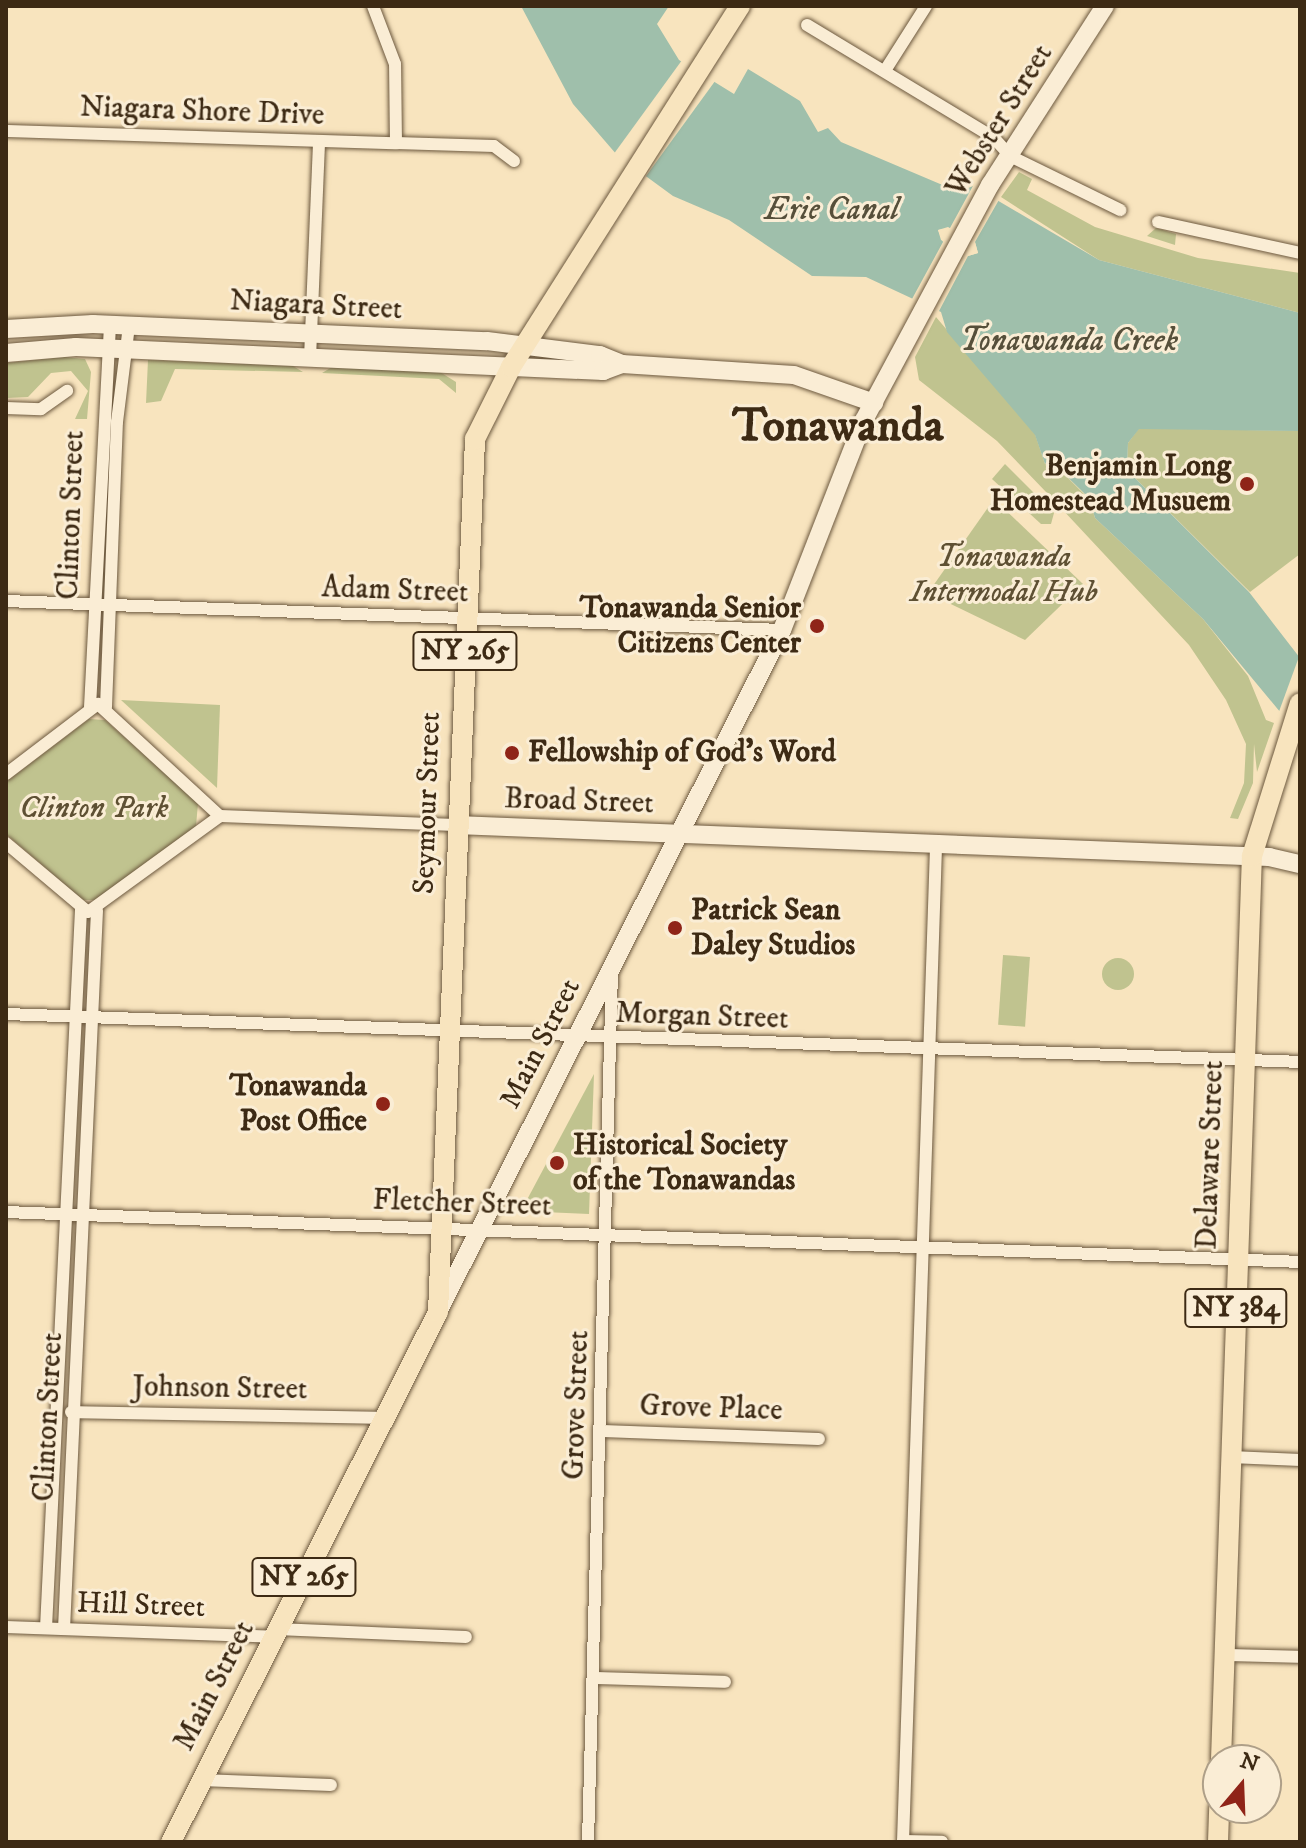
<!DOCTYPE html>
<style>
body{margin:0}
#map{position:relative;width:1306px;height:1848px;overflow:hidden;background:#f8e4be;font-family:"IM FELL DW Pica",serif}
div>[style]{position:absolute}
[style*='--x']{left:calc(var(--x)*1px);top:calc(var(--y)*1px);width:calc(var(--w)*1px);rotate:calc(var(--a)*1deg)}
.green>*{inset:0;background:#c0c38f;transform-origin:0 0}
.round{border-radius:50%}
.water>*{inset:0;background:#9fbfab}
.pier>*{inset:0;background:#f8e4be;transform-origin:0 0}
.roads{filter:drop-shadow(0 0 2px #6c583e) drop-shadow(0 0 2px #6c583e)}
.street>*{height:12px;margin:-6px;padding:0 6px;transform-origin:6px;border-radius:6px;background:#faedd5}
.secondary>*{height:18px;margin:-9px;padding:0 9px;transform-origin:9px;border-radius:9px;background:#faedd5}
.primary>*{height:20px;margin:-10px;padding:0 10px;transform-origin:10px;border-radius:10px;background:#f8e4be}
.dots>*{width:22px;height:22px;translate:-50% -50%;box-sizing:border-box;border:4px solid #faedd5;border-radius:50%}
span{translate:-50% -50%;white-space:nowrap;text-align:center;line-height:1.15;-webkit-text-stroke:6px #faedd5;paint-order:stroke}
.shield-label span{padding:2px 6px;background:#faedd5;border:2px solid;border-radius:6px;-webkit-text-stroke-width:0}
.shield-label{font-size:28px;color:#3d2a14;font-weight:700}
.street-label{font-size:30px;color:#3d2a14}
.poi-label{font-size:30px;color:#3d2a14;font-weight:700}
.right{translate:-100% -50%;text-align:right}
.left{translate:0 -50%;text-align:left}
.park-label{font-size:30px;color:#5e5033;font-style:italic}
.water-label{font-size:32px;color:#564f3a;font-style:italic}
.town-label{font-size:46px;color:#3d2a14;font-weight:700}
.frame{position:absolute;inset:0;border:8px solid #3d2a14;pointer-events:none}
.north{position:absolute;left:1202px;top:1744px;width:80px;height:80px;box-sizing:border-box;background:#faedd5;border:2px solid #ae9f88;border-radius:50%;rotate:19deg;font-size:22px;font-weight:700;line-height:32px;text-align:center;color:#3d2a14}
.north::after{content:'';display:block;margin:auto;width:28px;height:36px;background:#8f2418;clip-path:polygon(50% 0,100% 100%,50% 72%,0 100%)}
</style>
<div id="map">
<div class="green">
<div style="clip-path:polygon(1019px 172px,1032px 179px,1027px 190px,1095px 227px,1198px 258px,1300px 273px,1300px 313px,1099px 260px,1001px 197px)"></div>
<div style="clip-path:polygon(1156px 228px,1176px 234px,1175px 245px,1147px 236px)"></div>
<div style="clip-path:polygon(936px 317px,1035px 434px,1045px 464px,1050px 460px,1089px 499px,1095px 518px,1203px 619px,1248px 676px,1266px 720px,1274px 723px,1257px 772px,1254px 744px,1253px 783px,1238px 819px,1230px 818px,1244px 783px,1246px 744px,1226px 700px,1189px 645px,1047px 493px,997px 441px,919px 380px,915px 357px)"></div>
<div style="clip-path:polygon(64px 357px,85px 359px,91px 372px,87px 419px,75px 419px,88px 391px,71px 371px,51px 373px,28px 397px,6px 398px,6px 363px)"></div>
<div style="clip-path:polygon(148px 360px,293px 366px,303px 372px,175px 369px,161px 401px,146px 403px)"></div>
<div style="clip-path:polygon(332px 367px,440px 372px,456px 382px,456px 393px,439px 379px,322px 373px)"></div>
<div style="clip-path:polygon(1139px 428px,1300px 431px,1300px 554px,1250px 592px,1127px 470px,1128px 443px)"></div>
<div style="clip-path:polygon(1005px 464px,1054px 513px,1051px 524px,1041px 524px,992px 479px)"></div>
<div style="clip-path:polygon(994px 499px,1083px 584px,1025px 640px,928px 593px)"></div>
<div style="clip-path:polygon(121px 700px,220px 705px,217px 788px)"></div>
<div style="clip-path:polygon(89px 719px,105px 720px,198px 803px,196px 826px,97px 900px,83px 900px,6px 834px,6px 782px)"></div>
<div style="left:1003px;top:955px;width:27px;height:70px;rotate:4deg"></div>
<div class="round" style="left:1102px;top:958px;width:32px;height:32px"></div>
<div style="clip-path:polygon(594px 1074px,589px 1214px,521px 1211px)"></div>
</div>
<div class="water">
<div style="clip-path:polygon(evenodd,521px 6px,669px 6px,657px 24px,679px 60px,734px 94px,748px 69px,800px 101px,818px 132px,828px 128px,841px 142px,959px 192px,973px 186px,1099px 260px,1300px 313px,1300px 431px,1139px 429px,1128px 443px,1127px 470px,1249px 592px,1300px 658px,1300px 736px,1203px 619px,1095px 518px,1089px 498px,1050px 460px,1045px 464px,1035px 435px,947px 332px,941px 312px,866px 277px,812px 276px,729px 220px,673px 196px,617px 155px,573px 104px,521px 6px,948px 227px,975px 242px,978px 253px,968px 256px,941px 240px,938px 230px,948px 227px)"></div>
</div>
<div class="pier">
<div style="left:685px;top:56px;width:39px;height:124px;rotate:36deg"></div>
<div style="clip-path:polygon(974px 184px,1000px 198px,975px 242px,978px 253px,968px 256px,938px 313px,912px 299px,943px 242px,938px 230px,950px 228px)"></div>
<div style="clip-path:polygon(1300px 654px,1300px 740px,1277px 717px)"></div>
</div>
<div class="roads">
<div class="street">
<div style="--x:807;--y:25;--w:218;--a:31.1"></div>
<div style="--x:994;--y:138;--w:24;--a:48"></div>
<div style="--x:1010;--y:156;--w:123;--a:26.1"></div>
<div style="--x:886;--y:69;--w:75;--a:-57.6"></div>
<div style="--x:6;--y:131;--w:390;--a:1.8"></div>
<div style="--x:396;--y:143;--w:79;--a:-90.7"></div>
<div style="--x:395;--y:64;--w:62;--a:-110.8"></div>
<div style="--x:396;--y:143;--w:98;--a:1.8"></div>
<div style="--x:494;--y:146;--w:25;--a:37"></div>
<div style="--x:1158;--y:222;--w:145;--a:12.3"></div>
<div style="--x:310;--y:358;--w:216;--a:-87.6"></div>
<div style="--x:6;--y:408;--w:35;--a:2"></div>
<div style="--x:41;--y:409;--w:32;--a:-35"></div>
<div style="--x:6;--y:601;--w:777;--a:2.14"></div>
<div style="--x:90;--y:707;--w:384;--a:-87"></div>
<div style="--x:106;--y:707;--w:285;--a:-87.8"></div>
<div style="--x:117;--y:422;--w:98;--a:-82.9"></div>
<div style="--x:6;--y:774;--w:116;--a:-37.3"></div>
<div style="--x:98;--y:704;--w:166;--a:42.6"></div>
<div style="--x:220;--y:816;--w:236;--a:2.2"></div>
<div style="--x:6;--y:843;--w:107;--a:40.1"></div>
<div style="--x:88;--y:912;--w:163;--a:-36"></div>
<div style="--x:6;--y:1014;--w:1295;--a:2.12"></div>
<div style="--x:6;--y:1212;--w:1295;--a:2.21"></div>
<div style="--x:71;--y:1412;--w:312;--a:1.1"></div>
<div style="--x:602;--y:1431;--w:217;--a:2.1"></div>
<div style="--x:1231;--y:1457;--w:69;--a:2.5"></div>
<div style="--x:6;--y:1627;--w:268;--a:2.1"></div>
<div style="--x:46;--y:1628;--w:720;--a:-87.21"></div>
<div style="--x:64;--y:1629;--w:719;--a:-87.37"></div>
<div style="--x:277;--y:1629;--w:189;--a:2.4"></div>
<div style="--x:1225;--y:1655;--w:75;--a:1.5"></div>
<div style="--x:594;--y:1678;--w:131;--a:1.7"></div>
<div style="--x:201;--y:1780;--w:130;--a:2.2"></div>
<div style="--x:903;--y:1841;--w:39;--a:1"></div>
<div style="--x:588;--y:1842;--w:870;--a:-88.42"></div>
<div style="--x:903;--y:1842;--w:998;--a:-88.1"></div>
</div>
<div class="secondary">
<div style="--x:6;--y:329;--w:87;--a:-3.3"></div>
<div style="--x:93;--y:324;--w:394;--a:2.5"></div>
<div style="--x:487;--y:341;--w:114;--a:7.1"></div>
<div style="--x:600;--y:355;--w:24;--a:22"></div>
<div style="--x:622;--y:364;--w:172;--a:3.7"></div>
<div style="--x:794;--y:375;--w:85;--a:19.3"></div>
<div style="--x:6;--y:353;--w:70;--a:-4.9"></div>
<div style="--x:76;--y:347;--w:528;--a:2.61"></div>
<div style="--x:603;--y:371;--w:20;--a:-20"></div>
<div style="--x:456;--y:825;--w:814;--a:2.25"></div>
<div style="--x:1269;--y:857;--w:32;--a:13"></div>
<div style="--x:438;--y:1312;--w:764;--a:-63.23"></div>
<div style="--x:782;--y:630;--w:225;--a:-68.7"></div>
<div style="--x:864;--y:420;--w:267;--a:-61.8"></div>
<div style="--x:990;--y:185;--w:213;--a:-57.3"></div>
</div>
<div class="primary">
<div style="--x:1221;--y:1760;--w:905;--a:-88.04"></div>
<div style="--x:1252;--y:856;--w:160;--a:-72.6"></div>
<div style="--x:171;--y:1842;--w:593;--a:-63.26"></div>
<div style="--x:438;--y:1312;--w:874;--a:-87.57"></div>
<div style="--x:475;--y:439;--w:80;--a:-63.4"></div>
<div style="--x:511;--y:367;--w:428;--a:-57.6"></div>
<div style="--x:1218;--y:1842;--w:34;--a:-88"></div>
</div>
</div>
<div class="dots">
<div style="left:1247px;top:484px;background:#8f2418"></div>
<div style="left:817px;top:626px;background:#8f2418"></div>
<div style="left:512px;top:753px;background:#8f2418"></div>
<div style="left:675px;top:928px;background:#8f2418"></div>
<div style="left:383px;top:1104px;background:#8f2418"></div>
<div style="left:557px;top:1163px;background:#8f2418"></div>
</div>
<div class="shield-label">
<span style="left:465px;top:651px">NY 265</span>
<span style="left:1236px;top:1308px">NY 384</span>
<span style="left:304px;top:1577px">NY 265</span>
</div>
<div class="street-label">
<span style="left:202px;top:112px;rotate:2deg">Niagara Shore Drive</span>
<span style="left:1000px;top:121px;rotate:-58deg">Webster Street</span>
<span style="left:316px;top:306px;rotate:3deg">Niagara Street</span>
<span style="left:72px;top:515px;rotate:-88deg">Clinton Street</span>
<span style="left:395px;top:591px;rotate:2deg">Adam Street</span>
<span style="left:579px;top:802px;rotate:2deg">Broad Street</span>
<span style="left:428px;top:803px;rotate:-88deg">Seymour Street</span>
<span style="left:702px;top:1017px;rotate:2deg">Morgan Street</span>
<span style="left:541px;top:1044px;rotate:-63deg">Main Street</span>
<span style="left:1211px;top:1155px;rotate:-88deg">Delaware Street</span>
<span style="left:462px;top:1204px;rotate:2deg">Fletcher Street</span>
<span style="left:220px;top:1389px;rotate:1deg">Johnson Street</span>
<span style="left:577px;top:1405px;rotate:-88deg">Grove Street</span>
<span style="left:711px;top:1409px;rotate:2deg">Grove Place</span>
<span style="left:49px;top:1417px;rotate:-87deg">Clinton Street</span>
<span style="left:141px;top:1606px;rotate:2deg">Hill Street</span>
<span style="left:215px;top:1686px;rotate:-63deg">Main Street</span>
</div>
<div class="poi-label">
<span class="right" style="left:1231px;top:484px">Benjamin Long<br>Homestead Musuem</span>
<span class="right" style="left:801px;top:626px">Tonawanda Senior<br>Citizens Center</span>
<span class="left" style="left:528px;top:753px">Fellowship of God's Word</span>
<span class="left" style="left:691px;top:928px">Patrick Sean<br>Daley Studios</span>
<span class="right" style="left:367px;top:1104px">Tonawanda<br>Post Office</span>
<span class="left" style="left:573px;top:1163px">Historical Society<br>of the Tonawandas</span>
</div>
<div class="park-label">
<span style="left:1004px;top:575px">Tonawanda<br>Intermodal Hub</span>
<span style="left:94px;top:809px">Clinton Park</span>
</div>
<div class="water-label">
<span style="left:832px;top:210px">Erie Canal</span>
<span style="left:1069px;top:341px">Tonawanda Creek</span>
</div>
<div class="town-label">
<span style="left:838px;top:427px">Tonawanda</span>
</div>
<div class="frame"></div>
<div class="north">N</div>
</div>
